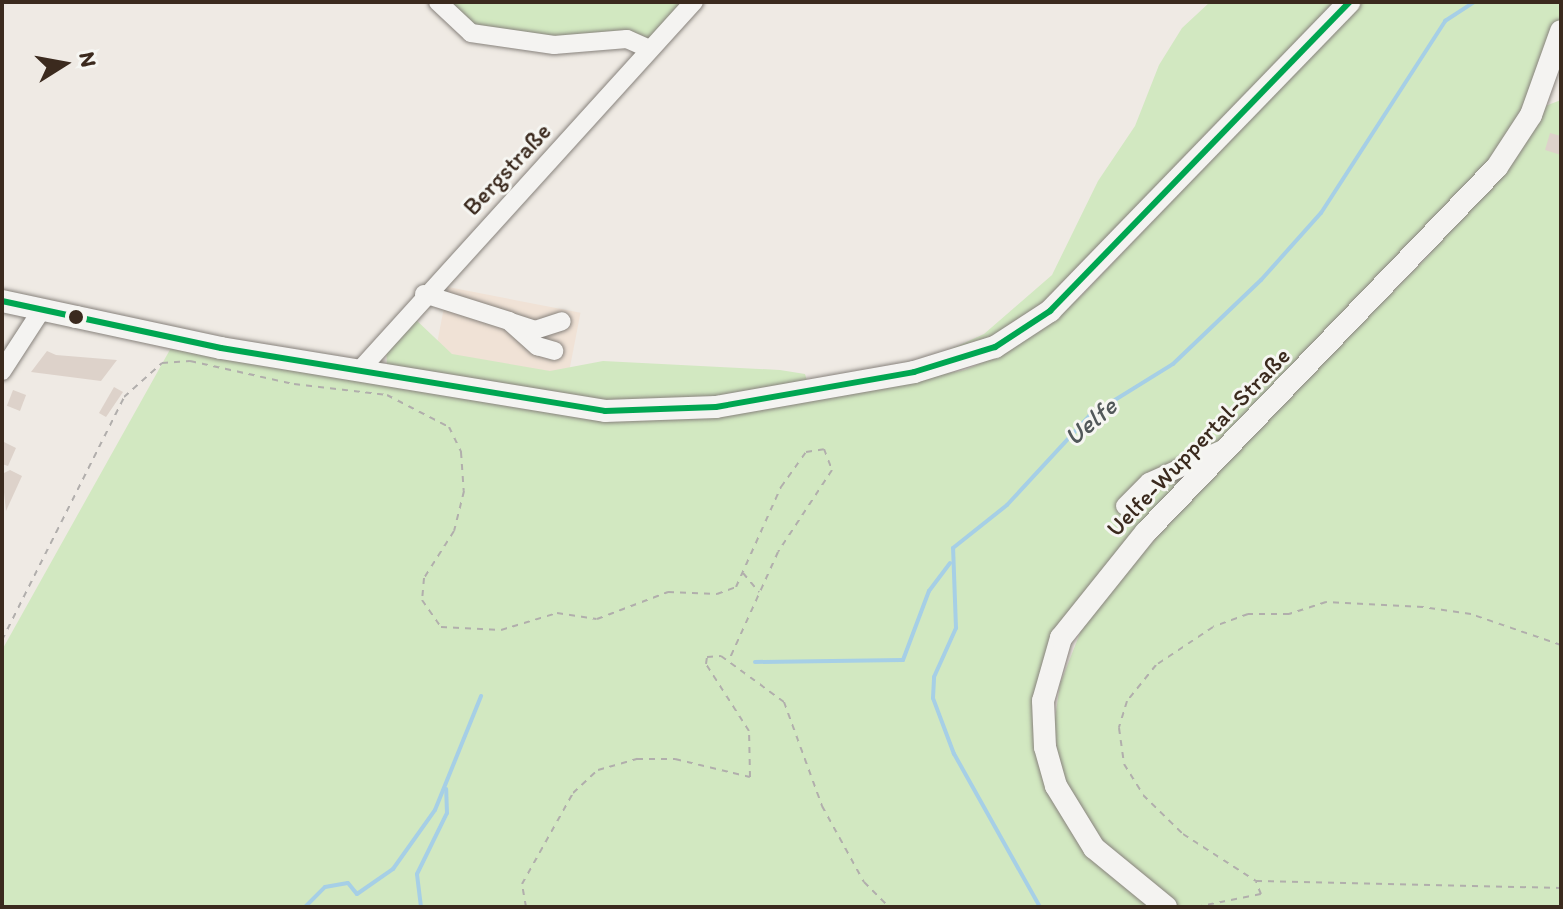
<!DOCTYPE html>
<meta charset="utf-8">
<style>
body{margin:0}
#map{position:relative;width:1563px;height:909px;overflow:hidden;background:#efeae4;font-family:Itim,sans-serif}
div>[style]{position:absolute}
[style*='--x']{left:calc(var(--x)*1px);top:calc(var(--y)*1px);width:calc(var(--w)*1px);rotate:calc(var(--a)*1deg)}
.built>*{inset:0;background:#f0e2d6;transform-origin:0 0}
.green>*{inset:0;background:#d2e8c1}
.stream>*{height:4px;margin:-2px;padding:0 2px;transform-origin:2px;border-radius:2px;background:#a6cfe6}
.building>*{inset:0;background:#ddd2ca;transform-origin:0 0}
.path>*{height:2px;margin-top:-1px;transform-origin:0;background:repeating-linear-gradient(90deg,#b1aeac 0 6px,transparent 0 12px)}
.roads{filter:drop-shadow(0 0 2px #87827c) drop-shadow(0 0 2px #87827c)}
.minor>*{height:18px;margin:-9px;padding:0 9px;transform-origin:9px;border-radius:9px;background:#f4f3f1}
.major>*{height:22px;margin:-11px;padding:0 11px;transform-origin:11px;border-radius:11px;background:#f4f3f1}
.bus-1>*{height:6px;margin:-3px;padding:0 3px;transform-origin:3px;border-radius:3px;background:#00a651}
.dots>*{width:22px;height:22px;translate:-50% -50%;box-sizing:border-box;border:4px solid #f6f6f2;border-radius:50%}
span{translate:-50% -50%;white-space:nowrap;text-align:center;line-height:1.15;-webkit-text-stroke:6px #f6f6f2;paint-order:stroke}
.street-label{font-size:24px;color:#3b2a1e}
.water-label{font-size:26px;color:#52585a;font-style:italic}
.frame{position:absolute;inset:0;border:4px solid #3b2a1e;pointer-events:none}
.north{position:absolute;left:24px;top:24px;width:80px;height:80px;-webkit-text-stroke:6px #f6f6f2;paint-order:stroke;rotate:79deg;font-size:22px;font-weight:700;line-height:32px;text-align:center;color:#3b2a1e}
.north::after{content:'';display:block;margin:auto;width:28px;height:36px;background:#3b2a1e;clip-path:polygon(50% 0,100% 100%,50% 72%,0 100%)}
</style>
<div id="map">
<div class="built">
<div style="left:448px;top:287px;width:135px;height:75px;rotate:11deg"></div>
</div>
<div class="green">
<div style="clip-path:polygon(440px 2px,691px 2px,656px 39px,591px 41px,471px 33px)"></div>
<div style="clip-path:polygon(1210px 2px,1336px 2px,1066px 288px,1006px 333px,907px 369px,984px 334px,1052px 275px,1098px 181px,1135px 126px,1159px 65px,1182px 28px)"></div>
<div style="clip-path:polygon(1362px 2px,1561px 2px,1561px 31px,1531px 115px,1090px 594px,1043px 701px,1064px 804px,1166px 907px,2px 907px,2px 650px,172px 346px,717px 416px,965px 370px,1009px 351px,1081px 296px)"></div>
<div style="clip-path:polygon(1561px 100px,1561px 907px,1174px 907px,1089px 833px,1059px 765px,1054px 725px,1060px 684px,1082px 628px,1112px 586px,1251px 435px,1429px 255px,1540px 108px)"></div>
<div style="clip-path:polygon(414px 318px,452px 354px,550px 371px,603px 361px,780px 370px,805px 374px,808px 384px,649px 405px,580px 400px,387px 367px,386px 345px)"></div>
</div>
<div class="stream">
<div style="--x:1561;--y:84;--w:12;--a:90"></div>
<div style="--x:755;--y:662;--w:148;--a:-0.8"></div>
<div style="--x:903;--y:660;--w:74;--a:-69.4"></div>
<div style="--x:929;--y:591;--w:35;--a:-53"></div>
<div style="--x:305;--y:907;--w:28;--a:-45"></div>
<div style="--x:325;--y:887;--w:23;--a:-10"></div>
<div style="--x:348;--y:883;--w:14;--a:51"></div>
<div style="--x:357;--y:894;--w:44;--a:-34.8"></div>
<div style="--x:393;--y:869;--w:72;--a:-54.6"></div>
<div style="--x:435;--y:810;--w:123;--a:-68"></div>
<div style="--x:421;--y:907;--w:33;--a:-97"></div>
<div style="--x:417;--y:874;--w:68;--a:-63.8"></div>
<div style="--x:447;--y:813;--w:24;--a:-92"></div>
<div style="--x:1040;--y:907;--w:176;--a:-119.3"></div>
<div style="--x:954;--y:754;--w:60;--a:-110.6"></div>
<div style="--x:933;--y:698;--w:21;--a:-87"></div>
<div style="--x:934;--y:677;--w:54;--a:-65.8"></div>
<div style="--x:956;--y:628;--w:80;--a:-92.1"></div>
<div style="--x:953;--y:548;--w:69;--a:-38.5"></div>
<div style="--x:1007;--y:505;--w:121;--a:-47.3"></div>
<div style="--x:1089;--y:416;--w:99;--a:-31.8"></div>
<div style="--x:1173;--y:364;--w:122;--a:-43.7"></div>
<div style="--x:1261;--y:280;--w:90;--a:-48.2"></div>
<div style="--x:1321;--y:213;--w:229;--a:-57.1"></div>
<div style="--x:1445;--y:21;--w:35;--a:-33"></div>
</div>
<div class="building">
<div style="clip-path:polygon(1550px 133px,1561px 136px,1561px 155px,1545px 150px)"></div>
<div style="clip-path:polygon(47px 351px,56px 355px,117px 360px,101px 381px,31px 372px)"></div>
<div style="clip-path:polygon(114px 387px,123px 392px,106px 417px,99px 413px)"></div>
<div style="left:13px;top:390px;width:14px;height:17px;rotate:21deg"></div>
<div style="clip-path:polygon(2px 432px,4px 442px,16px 448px,8px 466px,2px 464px)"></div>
<div style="clip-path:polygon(10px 470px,22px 476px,6px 511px,2px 474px)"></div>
</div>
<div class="path">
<div style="--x:743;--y:573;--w:25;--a:50"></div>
<div style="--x:2;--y:640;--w:272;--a:-63.3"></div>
<div style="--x:124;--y:397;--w:51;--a:-41.8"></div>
<div style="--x:162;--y:363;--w:28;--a:-4"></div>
<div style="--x:190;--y:361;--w:107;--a:12.5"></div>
<div style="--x:294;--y:384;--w:94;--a:6.7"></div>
<div style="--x:387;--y:395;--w:70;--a:27.3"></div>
<div style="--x:449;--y:427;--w:28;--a:64"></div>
<div style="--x:461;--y:452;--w:39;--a:86"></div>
<div style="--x:464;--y:491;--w:41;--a:104"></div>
<div style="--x:454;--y:531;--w:56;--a:122.6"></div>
<div style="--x:424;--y:578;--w:22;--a:95"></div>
<div style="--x:422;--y:600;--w:33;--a:55"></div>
<div style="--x:441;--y:627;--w:60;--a:2.9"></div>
<div style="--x:501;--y:630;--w:59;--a:-16.9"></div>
<div style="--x:557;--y:613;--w:40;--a:8.5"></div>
<div style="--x:597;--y:619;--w:76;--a:-20.8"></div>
<div style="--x:668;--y:592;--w:49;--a:2.3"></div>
<div style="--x:717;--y:594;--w:20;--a:-20"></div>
<div style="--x:736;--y:587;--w:110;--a:-65.8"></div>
<div style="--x:781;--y:487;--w:43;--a:-54.5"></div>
<div style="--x:806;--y:452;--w:18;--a:-9"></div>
<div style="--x:824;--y:449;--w:22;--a:69"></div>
<div style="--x:832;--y:470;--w:98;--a:123.4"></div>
<div style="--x:778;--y:552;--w:116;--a:114.4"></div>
<div style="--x:1561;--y:645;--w:95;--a:-161"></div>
<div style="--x:1471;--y:614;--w:49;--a:-171.7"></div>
<div style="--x:1423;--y:607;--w:97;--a:-177"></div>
<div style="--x:1326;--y:602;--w:39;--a:162"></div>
<div style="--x:1289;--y:614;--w:41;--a:180"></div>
<div style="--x:1248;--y:614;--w:37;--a:160"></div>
<div style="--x:1213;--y:627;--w:69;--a:146.3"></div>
<div style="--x:1156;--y:665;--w:46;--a:128.9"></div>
<div style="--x:1127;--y:701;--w:28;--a:107"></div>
<div style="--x:1119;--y:728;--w:36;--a:82"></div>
<div style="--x:1124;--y:764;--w:36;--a:58"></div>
<div style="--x:1143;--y:795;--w:56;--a:44.3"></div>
<div style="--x:1183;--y:834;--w:87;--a:32.8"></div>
<div style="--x:1256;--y:881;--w:305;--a:1.3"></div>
<div style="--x:526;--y:907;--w:23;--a:-100"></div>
<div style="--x:522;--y:884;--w:104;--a:-60.7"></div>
<div style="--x:573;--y:793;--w:34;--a:-43"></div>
<div style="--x:598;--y:770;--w:41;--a:-15.8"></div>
<div style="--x:637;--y:759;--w:38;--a:0"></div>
<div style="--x:675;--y:759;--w:77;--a:13.5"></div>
<div style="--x:750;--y:777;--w:46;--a:-91.2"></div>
<div style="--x:749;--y:731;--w:80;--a:-122.7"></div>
<div style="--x:706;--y:664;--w:7;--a:-82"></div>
<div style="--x:707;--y:657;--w:14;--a:-4"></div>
<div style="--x:721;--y:656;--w:78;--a:36.1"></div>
<div style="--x:784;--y:702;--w:111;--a:69.9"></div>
<div style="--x:822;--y:806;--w:87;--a:61.1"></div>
<div style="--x:864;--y:882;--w:35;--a:45"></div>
<div style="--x:1196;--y:907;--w:66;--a:-11.3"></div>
<div style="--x:1261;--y:894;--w:13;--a:-113"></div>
</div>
<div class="roads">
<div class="minor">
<div style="--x:438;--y:2;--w:45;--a:43.2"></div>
<div style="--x:471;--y:33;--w:84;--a:8.2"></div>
<div style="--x:554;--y:45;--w:73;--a:-4.7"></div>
<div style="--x:627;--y:39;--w:24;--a:24"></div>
<div style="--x:424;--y:294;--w:89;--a:17.6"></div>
<div style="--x:509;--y:321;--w:38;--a:42"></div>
<div style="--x:537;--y:346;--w:18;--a:16"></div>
<div style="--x:511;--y:322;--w:25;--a:18"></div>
<div style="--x:535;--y:330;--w:28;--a:-18"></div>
<div style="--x:2;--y:371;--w:72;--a:-57"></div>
<div style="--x:358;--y:372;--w:500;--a:-47.8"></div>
<div style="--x:1125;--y:506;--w:34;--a:-45"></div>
<div style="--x:1149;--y:482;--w:83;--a:-24.1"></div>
</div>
<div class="major">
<div style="--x:2;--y:301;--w:224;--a:12.1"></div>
<div style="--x:221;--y:348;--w:389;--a:9.3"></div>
<div style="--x:605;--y:411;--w:111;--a:-2.1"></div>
<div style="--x:716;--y:407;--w:201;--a:-10"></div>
<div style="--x:914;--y:372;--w:85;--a:-17.2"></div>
<div style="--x:995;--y:347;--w:66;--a:-33.2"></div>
<div style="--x:1050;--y:311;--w:430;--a:-45.9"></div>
<div style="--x:1166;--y:907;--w:93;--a:-140.7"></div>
<div style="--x:1094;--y:848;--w:73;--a:-121.5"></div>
<div style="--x:1056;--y:786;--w:41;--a:-105.8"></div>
<div style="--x:1045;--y:747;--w:46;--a:-92.5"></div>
<div style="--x:1043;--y:701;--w:66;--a:-74.1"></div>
<div style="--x:1061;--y:638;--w:136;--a:-51.3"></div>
<div style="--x:1146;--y:532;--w:506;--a:-46.12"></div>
<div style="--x:1497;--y:167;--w:62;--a:-56.8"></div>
<div style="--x:1531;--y:115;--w:89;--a:-70.3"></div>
</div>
</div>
<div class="bus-1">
<div style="--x:2;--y:301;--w:224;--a:12.1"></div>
<div style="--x:221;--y:348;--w:389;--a:9.3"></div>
<div style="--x:605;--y:411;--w:111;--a:-2.1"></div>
<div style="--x:716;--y:407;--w:201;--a:-10"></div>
<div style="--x:914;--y:372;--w:85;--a:-17.2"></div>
<div style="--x:995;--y:347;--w:66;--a:-33.2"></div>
<div style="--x:1050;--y:311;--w:430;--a:-45.9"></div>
</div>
<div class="dots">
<div style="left:76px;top:317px;background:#3b2a1e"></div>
</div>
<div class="street-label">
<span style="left:507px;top:169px;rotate:-47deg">Bergstraße</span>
<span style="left:1198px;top:442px;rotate:-46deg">Uelfe-Wuppertal-Straße</span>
</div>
<div class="water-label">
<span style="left:1091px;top:422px;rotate:-40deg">Uelfe</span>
</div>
<div class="frame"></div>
<div class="north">N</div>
</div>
